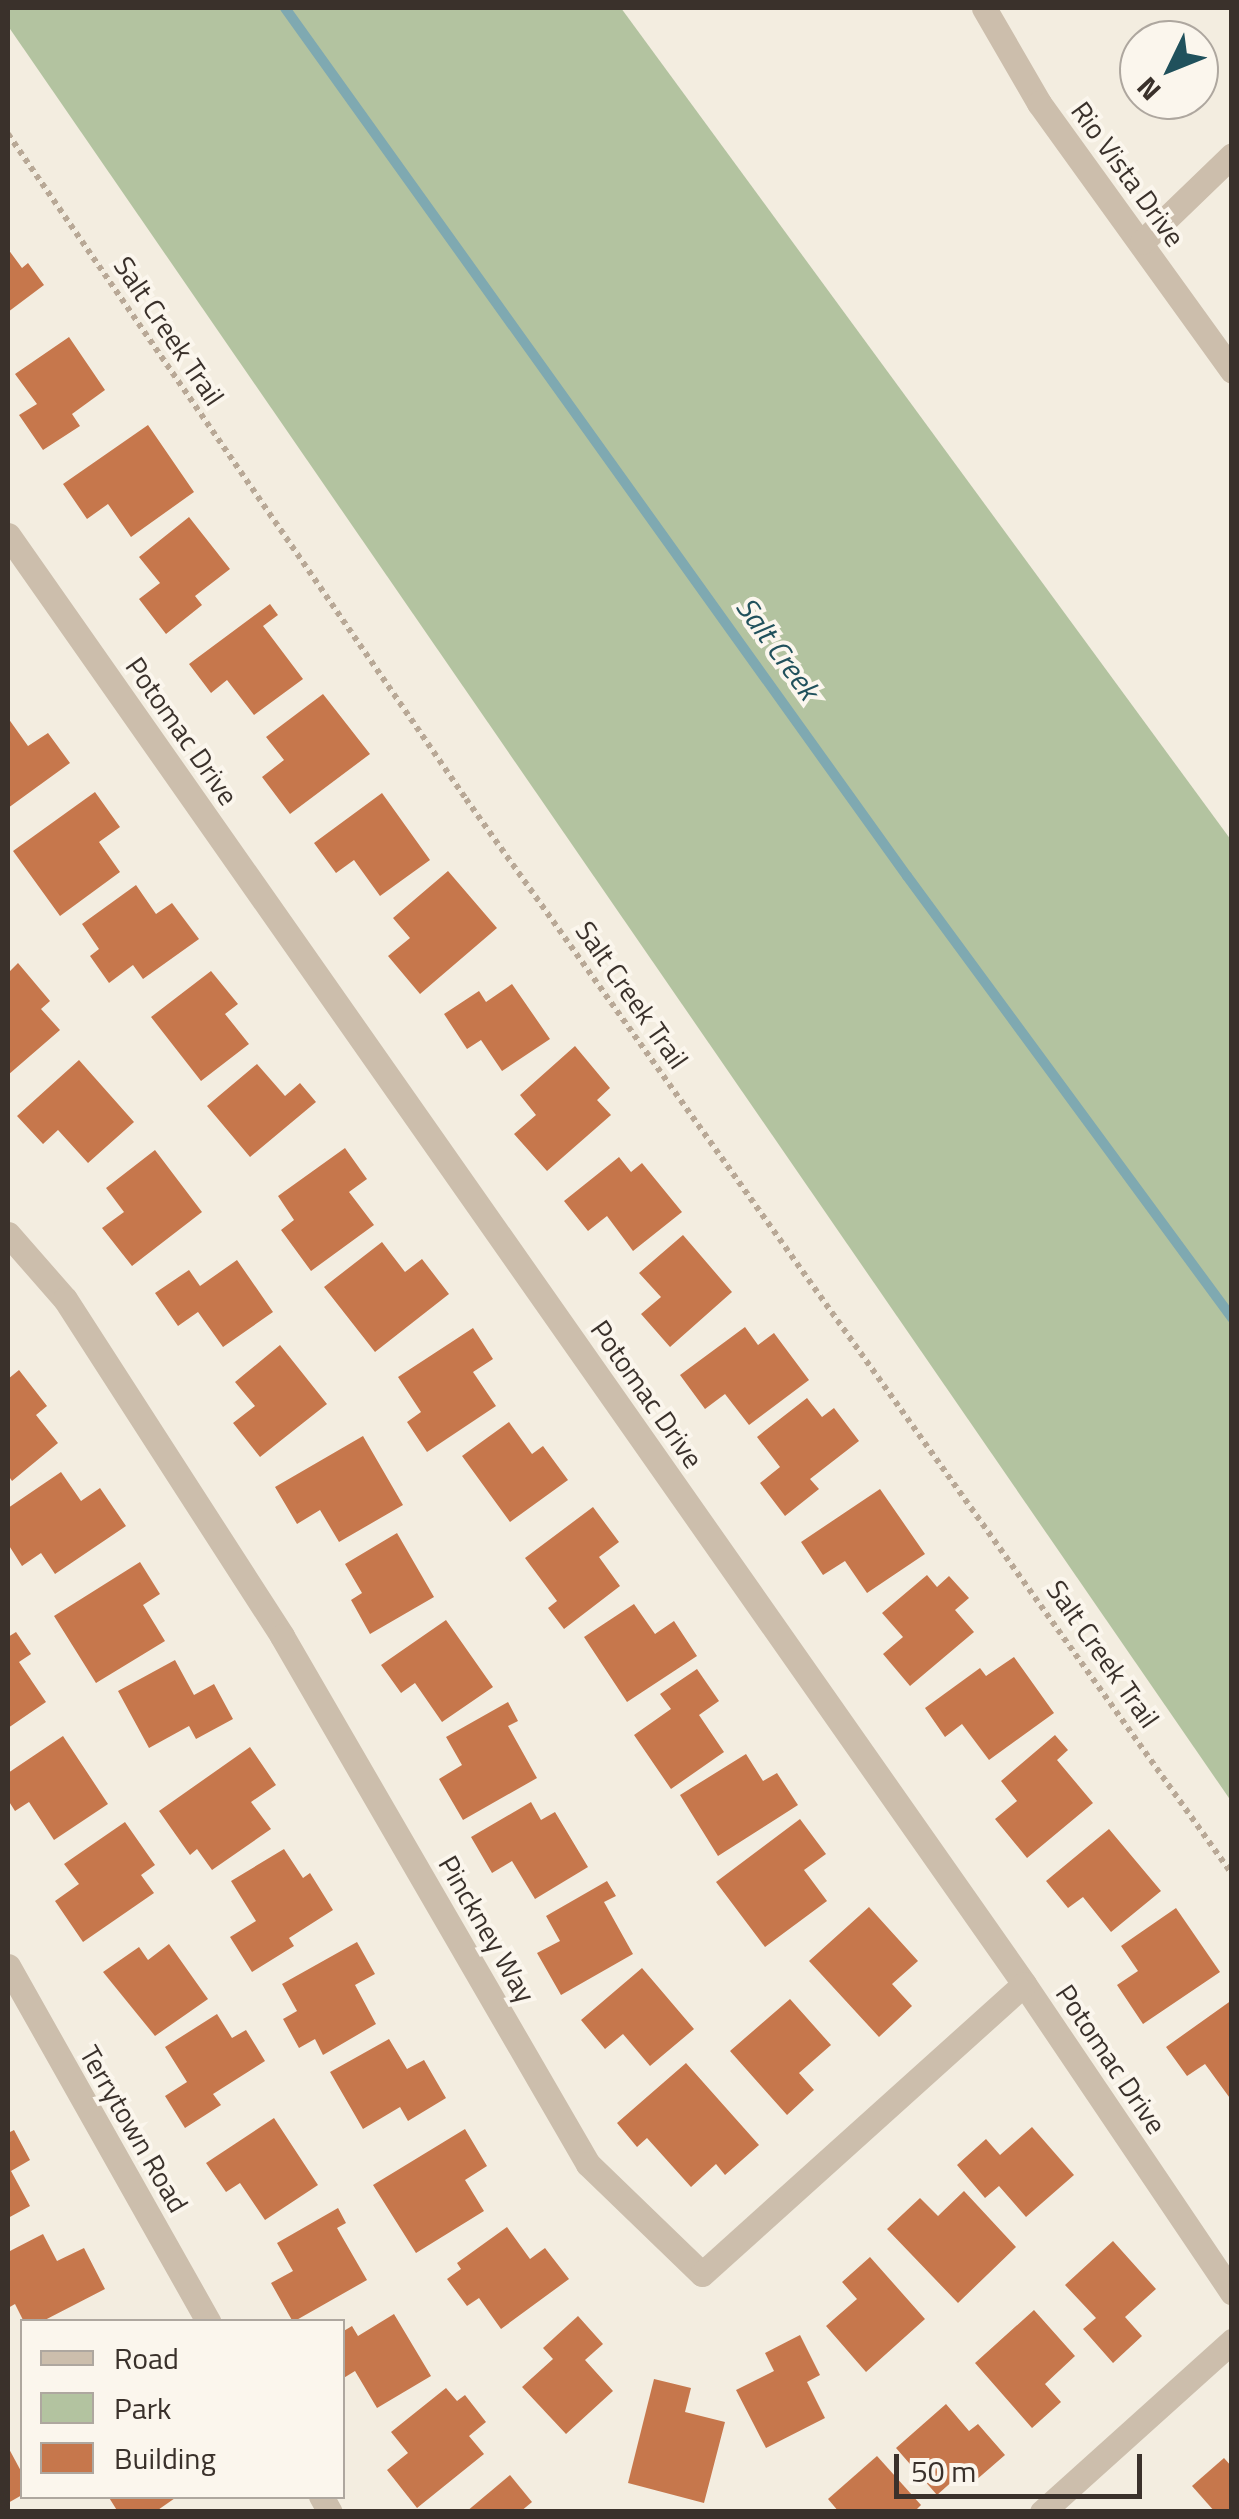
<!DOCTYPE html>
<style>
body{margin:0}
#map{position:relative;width:1239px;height:2519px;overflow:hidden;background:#f3ede0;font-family:"Titillium Web",sans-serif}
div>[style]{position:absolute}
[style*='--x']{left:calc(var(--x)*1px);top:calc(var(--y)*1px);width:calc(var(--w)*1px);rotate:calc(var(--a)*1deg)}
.green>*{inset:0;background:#b3c3a0}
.stream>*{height:10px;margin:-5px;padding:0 5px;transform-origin:5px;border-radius:5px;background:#7fa9b1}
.building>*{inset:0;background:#c6774c}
.path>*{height:6px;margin-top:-3px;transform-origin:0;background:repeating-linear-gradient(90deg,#b8a896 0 5px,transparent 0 10px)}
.minor>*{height:25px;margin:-12.5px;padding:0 12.5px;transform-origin:12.5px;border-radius:12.5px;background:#ccbeac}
span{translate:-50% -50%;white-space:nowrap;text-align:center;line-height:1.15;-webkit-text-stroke:8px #fbf6ed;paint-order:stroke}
.street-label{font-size:28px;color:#3a312b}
.water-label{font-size:30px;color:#20515c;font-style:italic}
.frame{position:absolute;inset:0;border:10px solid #3a312b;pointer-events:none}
.legend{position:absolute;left:20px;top:2319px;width:325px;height:180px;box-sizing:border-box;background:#fbf6ed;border:2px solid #aea79f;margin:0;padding:12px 18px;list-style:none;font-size:30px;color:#3a312b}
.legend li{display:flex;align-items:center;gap:20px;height:50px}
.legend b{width:50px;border:2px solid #aea79f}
.north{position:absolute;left:1119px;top:20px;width:100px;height:100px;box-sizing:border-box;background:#fbf6ed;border:2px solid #aea79f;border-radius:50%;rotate:227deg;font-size:28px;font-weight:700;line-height:40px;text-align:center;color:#3a312b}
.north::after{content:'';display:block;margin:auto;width:35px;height:45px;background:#20515c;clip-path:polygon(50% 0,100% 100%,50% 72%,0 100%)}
.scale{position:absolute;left:894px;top:2454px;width:248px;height:45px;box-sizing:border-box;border:5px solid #3a312b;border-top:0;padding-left:12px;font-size:30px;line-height:35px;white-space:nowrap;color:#3a312b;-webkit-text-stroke:8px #fbf6ed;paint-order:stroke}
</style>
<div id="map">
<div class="green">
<div style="clip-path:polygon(8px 8px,621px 8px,1231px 840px,1231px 1801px,8px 26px)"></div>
</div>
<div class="stream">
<div style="--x:285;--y:8;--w:1068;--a:54.38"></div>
<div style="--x:907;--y:876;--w:549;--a:53.67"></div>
</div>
<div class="building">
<div style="clip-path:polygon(8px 249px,22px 268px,28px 263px,44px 285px,8px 312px)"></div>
<div style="clip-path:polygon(69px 337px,105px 390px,72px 414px,80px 426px,43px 450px,19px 415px,37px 404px,15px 374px)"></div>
<div style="clip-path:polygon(148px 425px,194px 492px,131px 537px,108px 504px,87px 519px,63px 484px)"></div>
<div style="clip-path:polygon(189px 517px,230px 569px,195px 596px,202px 605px,166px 634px,139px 599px,160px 583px,139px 557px)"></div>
<div style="clip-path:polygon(270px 604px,278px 615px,263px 626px,303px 679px,254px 715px,227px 680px,211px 693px,189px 664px)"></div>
<div style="clip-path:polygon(323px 694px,370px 754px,290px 814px,262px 777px,284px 760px,266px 737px)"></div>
<div style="clip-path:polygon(8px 718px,28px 746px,48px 733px,70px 763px,8px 808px)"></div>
<div style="clip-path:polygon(95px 792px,120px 827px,99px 842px,120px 872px,60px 916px,13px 851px)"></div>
<div style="clip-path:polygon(382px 793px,430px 860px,380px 896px,354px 860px,336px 873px,314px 843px)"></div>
<div style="clip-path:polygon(448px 871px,497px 928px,420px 994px,388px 956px,410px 938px,393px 918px)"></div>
<div style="clip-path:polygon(136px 885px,156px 914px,172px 903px,199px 939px,143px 979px,133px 965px,109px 983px,90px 956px,99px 949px,82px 924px)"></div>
<div style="clip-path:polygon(18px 963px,50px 1001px,41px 1009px,60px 1030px,8px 1075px,8px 973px)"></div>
<div style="clip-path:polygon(211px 971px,238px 1004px,225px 1014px,249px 1044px,201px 1081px,151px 1017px)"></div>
<div style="clip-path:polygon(512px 984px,550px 1039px,502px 1071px,481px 1040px,467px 1049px,444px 1014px,479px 991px,486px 1002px)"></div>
<div style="clip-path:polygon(575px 1046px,610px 1088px,597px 1100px,611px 1115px,547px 1171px,514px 1134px,536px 1115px,520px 1095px)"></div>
<div style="clip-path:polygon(79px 1060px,134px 1122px,88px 1163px,58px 1130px,43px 1144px,17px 1116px)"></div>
<div style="clip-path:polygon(257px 1064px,285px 1096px,300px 1083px,316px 1102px,250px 1157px,207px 1106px)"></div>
<div style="clip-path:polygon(345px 1148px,367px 1179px,349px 1192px,374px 1225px,311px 1271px,281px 1230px,294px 1220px,278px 1196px)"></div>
<div style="clip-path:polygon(155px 1150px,202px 1212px,132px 1266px,102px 1228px,124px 1212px,106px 1188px)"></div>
<div style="clip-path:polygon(619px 1157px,631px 1172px,642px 1163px,682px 1212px,633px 1251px,607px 1216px,588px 1231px,564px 1201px)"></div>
<div style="clip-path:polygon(683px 1235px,732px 1292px,670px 1347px,641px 1314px,661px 1297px,639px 1273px)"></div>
<div style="clip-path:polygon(382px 1242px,405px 1272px,422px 1259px,449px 1294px,375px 1352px,324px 1287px)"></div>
<div style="clip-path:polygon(237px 1260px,273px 1312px,223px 1347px,198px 1312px,178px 1326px,155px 1293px,189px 1270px,200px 1286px)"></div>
<div style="clip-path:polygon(745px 1327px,758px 1345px,774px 1333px,809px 1380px,749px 1425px,725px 1394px,705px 1409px,680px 1375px)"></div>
<div style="clip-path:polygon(473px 1328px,493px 1359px,473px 1372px,496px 1406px,427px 1452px,407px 1422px,421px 1412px,398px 1377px)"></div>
<div style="clip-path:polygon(280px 1345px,327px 1404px,260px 1457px,233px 1423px,255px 1406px,235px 1382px)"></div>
<div style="clip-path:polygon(19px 1370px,47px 1406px,36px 1415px,58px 1443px,12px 1481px,8px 1475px,8px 1379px)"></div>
<div style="clip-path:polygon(807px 1398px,822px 1417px,834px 1408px,859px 1441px,810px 1479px,819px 1489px,785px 1516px,760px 1483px,780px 1467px,757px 1437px)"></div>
<div style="clip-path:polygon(509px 1422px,532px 1454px,543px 1446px,568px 1480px,510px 1522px,462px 1456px)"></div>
<div style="clip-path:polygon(363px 1436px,403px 1505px,339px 1542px,320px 1510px,297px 1524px,275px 1487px)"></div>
<div style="clip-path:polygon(61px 1472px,81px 1501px,100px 1488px,126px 1526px,55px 1574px,41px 1553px,22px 1566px,8px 1544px,8px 1508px)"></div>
<div style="clip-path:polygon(880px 1489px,925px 1554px,867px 1593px,845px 1561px,823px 1575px,801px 1542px)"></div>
<div style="clip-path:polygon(593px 1507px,619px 1542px,599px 1557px,620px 1586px,564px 1629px,548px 1608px,557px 1601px,525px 1558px)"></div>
<div style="clip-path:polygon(397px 1533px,434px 1597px,370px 1634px,351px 1600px,362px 1593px,345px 1564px)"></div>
<div style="clip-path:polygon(140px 1562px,160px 1594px,143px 1605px,165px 1641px,96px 1683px,54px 1616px)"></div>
<div style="clip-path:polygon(927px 1575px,937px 1587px,949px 1576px,969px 1598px,955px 1610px,974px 1632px,910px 1686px,883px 1654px,903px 1637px,882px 1613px)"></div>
<div style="clip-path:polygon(634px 1604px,655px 1634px,674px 1621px,697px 1656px,627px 1702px,584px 1637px)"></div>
<div style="clip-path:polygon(446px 1620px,493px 1687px,442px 1722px,415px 1683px,401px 1693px,381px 1665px)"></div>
<div style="clip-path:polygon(16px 1632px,31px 1654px,19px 1662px,46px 1702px,8px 1728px,8px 1637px)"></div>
<div style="clip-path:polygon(1014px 1657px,1054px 1713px,989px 1760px,962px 1724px,945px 1737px,925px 1708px,980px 1668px,986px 1676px)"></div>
<div style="clip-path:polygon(175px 1660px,194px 1695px,214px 1684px,233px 1719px,196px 1739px,189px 1726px,149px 1748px,118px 1691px)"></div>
<div style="clip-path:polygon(697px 1669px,719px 1701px,699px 1715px,724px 1752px,671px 1789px,634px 1735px,671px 1709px,660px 1694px)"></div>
<div style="clip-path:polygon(508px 1702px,518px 1721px,508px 1726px,537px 1778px,463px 1820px,439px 1779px,462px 1765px,446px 1737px)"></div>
<div style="clip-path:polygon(1055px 1735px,1068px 1750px,1057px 1760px,1093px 1803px,1027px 1858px,995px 1819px,1017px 1801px,1001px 1781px)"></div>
<div style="clip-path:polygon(63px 1736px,108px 1804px,54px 1840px,29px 1802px,15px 1811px,8px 1800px,8px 1773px)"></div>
<div style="clip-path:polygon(250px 1747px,276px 1785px,251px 1802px,271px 1829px,212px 1870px,197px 1849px,190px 1855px,159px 1811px)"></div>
<div style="clip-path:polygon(746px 1754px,763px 1781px,777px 1773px,798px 1805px,718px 1856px,680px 1795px)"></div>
<div style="clip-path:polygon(531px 1802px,541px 1820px,555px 1812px,588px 1867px,535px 1899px,512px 1861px,492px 1873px,471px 1837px)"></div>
<div style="clip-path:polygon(800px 1819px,826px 1854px,804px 1870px,827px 1901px,765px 1947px,716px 1882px)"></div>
<div style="clip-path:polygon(125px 1822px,155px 1865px,141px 1875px,154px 1893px,83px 1942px,55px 1901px,79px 1884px,64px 1864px)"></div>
<div style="clip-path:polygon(1109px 1829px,1161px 1891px,1111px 1932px,1083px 1897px,1068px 1908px,1046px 1881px)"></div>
<div style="clip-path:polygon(284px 1849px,303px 1878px,310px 1873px,333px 1910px,289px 1938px,294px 1946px,252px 1972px,230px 1937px,256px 1921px,231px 1881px)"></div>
<div style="clip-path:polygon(607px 1881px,616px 1896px,604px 1902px,633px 1954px,561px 1995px,537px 1953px,560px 1941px,546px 1916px)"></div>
<div style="clip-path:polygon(869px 1907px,918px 1961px,892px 1984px,912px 2006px,879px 2037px,809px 1961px)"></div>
<div style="clip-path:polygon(1176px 1908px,1220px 1972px,1143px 2024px,1117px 1985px,1138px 1971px,1121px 1946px)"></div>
<div style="clip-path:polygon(357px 1942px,375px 1974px,355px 1985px,376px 2024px,323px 2055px,315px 2039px,299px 2048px,283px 2019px,297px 2011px,282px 1984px)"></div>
<div style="clip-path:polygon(169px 1944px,208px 1999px,155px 2036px,103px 1972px,139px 1947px,148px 1960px)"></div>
<div style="clip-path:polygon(642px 1968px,694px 2029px,650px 2066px,623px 2034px,605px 2049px,581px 2020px)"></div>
<div style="clip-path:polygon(790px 1999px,831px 2045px,799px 2073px,814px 2090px,787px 2115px,730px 2051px)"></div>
<div style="clip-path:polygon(1232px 2000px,1232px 2101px,1205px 2064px,1187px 2076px,1166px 2047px)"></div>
<div style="clip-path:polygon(217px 2014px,232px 2038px,246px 2030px,265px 2061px,213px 2094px,221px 2105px,185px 2128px,165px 2096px,187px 2082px,165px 2047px)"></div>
<div style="clip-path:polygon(389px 2039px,407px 2069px,424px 2060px,446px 2098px,408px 2121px,400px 2107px,363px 2129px,330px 2072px)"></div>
<div style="clip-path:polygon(686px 2063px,759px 2145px,725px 2175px,716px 2164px,691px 2187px,647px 2138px,637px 2147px,617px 2123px)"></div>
<div style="clip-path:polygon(274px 2118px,318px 2185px,265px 2220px,240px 2183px,226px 2192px,206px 2163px)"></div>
<div style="clip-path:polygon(1032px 2127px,1074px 2175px,1026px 2217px,999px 2186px,985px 2198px,957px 2165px,986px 2139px,1000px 2155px)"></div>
<div style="clip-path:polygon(465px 2129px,487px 2166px,465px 2180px,484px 2211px,416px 2253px,373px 2185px)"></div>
<div style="clip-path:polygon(14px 2130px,30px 2160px,11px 2171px,30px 2206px,8px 2218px,8px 2133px)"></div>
<div style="clip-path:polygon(964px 2191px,1016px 2247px,958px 2303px,887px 2229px,920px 2198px,938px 2216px)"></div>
<div style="clip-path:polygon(338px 2208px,346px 2223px,337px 2228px,367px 2280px,293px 2322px,271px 2283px,293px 2271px,277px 2243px)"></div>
<div style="clip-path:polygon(507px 2227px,530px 2259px,545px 2248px,569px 2279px,501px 2329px,479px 2298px,467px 2306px,447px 2279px,461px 2269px,457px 2263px)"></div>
<div style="clip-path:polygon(43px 2234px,57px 2261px,84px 2248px,105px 2289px,41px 2322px,24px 2322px,15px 2304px,8px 2308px,8px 2252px)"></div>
<div style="clip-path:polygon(1113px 2241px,1156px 2289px,1125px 2317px,1142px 2336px,1113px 2363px,1083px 2329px,1096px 2318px,1065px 2285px)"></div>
<div style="clip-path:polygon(870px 2257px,925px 2319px,866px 2372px,826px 2326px,857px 2299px,842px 2282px)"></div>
<div style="clip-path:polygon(1034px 2310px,1075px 2356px,1045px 2384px,1061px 2402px,1032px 2428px,975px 2363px)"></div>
<div style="clip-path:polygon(394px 2314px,431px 2376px,377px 2408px,355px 2371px,342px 2379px,342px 2332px,352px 2326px,358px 2336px)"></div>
<div style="clip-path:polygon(578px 2316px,603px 2344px,585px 2360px,613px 2391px,566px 2434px,522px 2387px,553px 2359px,543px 2348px)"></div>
<div style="clip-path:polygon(800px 2335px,820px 2375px,807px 2382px,825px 2418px,766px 2448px,736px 2390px,774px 2371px,765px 2353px)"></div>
<div style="clip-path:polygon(654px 2379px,691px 2388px,685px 2412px,725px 2422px,704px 2503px,628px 2483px)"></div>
<div style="clip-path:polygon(446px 2388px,457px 2401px,465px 2395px,486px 2422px,469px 2436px,484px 2454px,417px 2508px,387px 2470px,408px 2453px,391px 2432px)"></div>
<div style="clip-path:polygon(946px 2404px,969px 2431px,978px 2424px,1005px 2455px,975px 2481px,965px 2470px,937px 2495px,896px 2448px)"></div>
<div style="clip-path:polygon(8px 2447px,22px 2473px,22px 2495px,8px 2503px)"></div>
<div style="clip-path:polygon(877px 2456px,921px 2505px,914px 2512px,839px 2512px,828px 2499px)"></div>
<div style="clip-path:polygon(1224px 2458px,1232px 2467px,1232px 2512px,1215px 2512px,1192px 2486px)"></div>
<div style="clip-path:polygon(510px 2475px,532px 2502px,520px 2512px,466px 2512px)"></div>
<div style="clip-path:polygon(108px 2496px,178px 2496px,155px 2512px,118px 2512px)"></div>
</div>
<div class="path">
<div style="--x:8;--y:134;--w:807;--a:55.44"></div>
<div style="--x:466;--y:799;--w:1320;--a:54.53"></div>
</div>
<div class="minor">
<div style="--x:984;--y:8;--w:110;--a:59.9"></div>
<div style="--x:1039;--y:103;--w:330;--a:54.2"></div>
<div style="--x:1142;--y:242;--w:125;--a:-44"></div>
<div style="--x:8;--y:535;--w:1770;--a:54.96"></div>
<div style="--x:1024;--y:1984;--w:372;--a:56"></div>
<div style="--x:8;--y:1234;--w:86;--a:48.8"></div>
<div style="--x:65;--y:1299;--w:401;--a:57.2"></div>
<div style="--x:282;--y:1636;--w:610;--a:59.91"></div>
<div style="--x:588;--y:2164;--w:158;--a:44"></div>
<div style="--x:702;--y:2274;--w:433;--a:-42"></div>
<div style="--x:8;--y:1966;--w:409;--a:60.6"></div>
<div style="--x:321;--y:2496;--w:18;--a:61"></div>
<div style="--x:1042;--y:2512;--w:256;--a:-42"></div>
</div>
<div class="street-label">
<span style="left:1128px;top:174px;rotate:54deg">Rio Vista Drive</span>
<span style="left:169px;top:331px;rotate:56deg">Salt Creek Trail</span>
<span style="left:182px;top:731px;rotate:55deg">Potomac Drive</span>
<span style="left:632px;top:995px;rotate:55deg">Salt Creek Trail</span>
<span style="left:647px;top:1394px;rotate:55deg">Potomac Drive</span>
<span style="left:1103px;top:1654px;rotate:55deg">Salt Creek Trail</span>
<span style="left:487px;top:1929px;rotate:60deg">Pinckney Way</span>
<span style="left:1111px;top:2059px;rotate:56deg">Potomac Drive</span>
<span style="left:134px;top:2129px;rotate:60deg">Terrytown Road</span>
</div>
<div class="water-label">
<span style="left:778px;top:648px;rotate:54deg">Salt Creek</span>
</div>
<div class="frame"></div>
<ul class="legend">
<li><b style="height:12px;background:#ccbeac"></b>Road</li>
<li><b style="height:28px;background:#b3c3a0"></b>Park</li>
<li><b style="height:28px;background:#c6774c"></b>Building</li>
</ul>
<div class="north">N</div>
<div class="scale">50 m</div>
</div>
